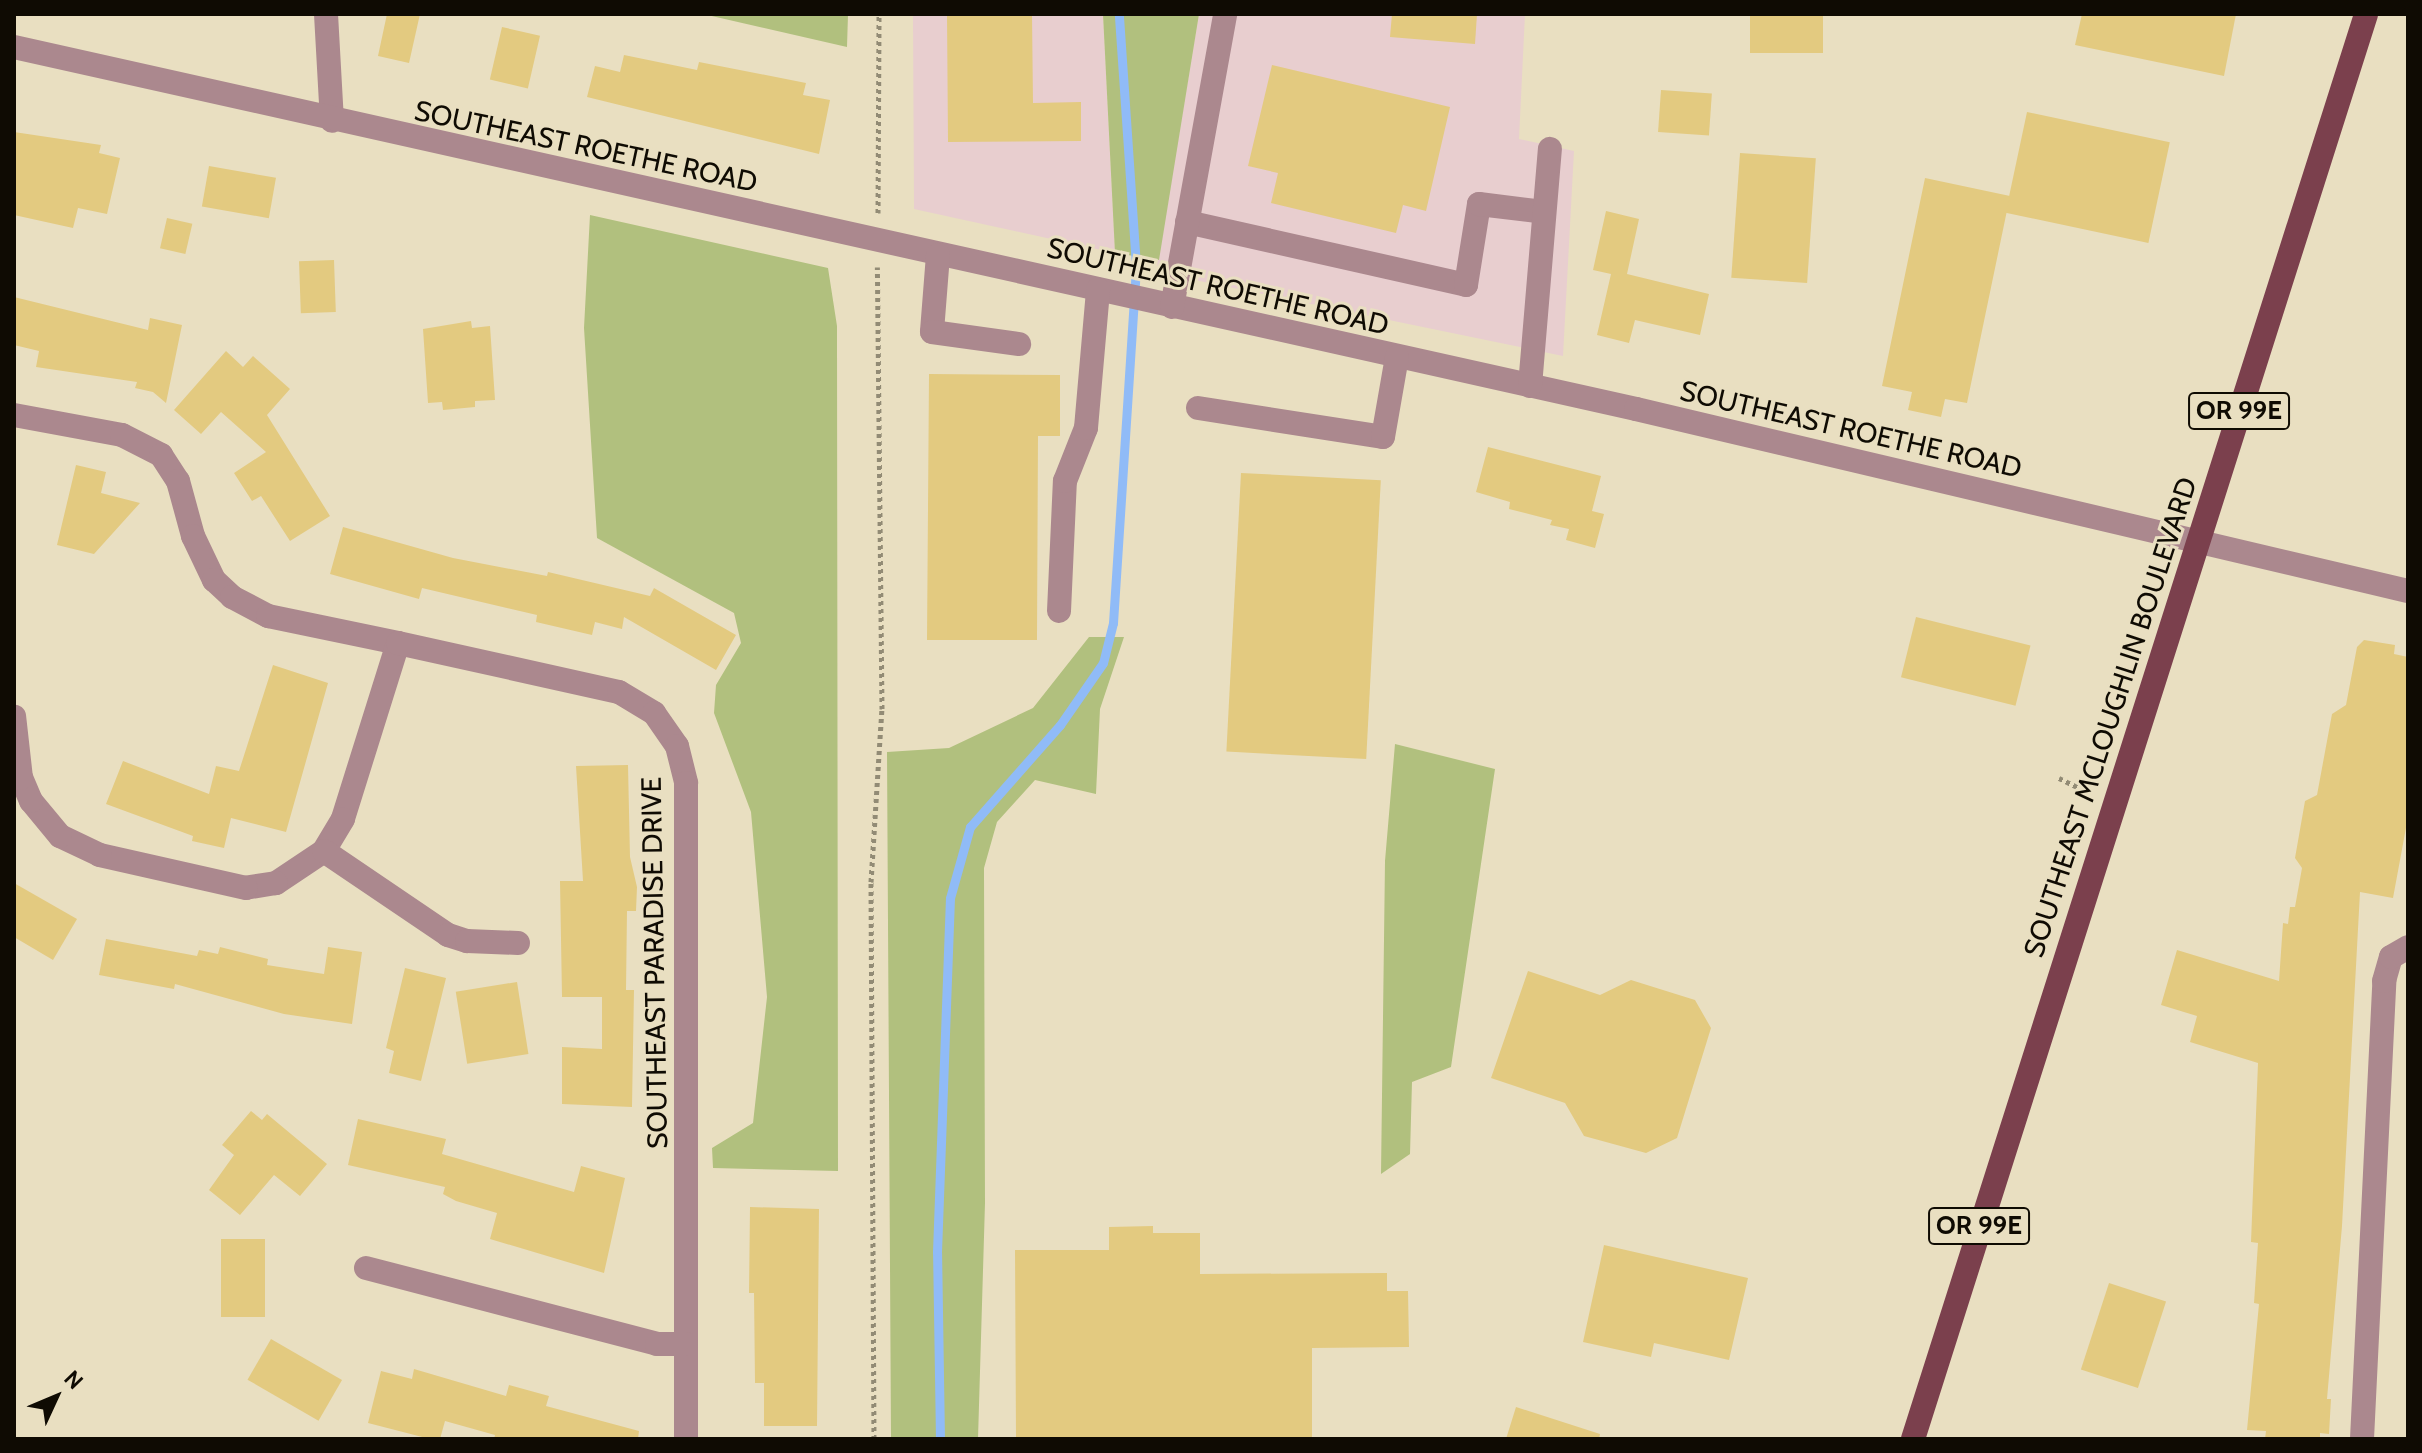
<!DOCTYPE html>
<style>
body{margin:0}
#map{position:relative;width:2422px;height:1453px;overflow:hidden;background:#e9dfc1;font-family:Cabin,sans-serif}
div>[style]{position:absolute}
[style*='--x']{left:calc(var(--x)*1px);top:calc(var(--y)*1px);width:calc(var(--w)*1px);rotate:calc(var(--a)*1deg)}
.industrial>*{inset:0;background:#e8cecf}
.green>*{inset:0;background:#b1c07e}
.stream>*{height:9px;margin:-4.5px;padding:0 4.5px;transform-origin:4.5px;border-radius:4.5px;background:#90bbf7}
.building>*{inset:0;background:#e3ca80;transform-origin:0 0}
.path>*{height:5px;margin-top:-2.5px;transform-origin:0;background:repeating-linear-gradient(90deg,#928b75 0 4px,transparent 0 8px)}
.minor>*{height:24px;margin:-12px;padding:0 12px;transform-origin:12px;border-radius:12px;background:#ab888e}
.major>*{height:24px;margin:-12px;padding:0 12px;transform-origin:12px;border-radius:12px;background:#7b404d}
span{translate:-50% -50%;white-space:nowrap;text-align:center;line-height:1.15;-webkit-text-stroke:6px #e9dfc1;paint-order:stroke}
.shield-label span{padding:2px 6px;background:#e9dfc1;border:2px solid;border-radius:6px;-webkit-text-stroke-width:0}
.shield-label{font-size:26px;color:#0f0b03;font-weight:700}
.street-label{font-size:28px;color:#0f0b03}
.frame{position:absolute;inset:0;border:16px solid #0f0b03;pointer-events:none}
.north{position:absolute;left:16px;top:1357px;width:80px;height:80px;-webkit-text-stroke:6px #e9dfc1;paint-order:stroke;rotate:46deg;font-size:22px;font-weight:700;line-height:32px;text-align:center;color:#0f0b03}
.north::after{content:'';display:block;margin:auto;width:28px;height:36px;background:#0f0b03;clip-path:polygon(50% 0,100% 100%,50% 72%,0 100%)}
</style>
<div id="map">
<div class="industrial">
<div style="clip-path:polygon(913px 14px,1103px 14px,1115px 253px,914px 209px)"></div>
<div style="clip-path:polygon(1199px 14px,1525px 14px,1519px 139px,1574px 151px,1563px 356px,1156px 272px)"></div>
</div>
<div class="green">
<div style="clip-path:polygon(703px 14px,848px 14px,847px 47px)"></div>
<div style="clip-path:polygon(1103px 14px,1199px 14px,1159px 260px,1115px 253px)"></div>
<div style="clip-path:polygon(590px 215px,828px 268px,837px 326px,838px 1171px,713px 1168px,712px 1148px,753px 1123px,767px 997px,751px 812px,714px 713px,716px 685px,741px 643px,734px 613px,597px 538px,584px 328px)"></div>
<div style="clip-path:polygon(1089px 637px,1124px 637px,1100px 709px,1096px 794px,1035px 780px,997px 822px,984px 868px,985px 1203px,978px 1439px,891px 1439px,887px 752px,949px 748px,1033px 708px)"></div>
<div style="clip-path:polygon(1395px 744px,1495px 769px,1451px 1067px,1412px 1082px,1410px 1154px,1381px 1174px,1385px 861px)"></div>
</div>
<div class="stream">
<div style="--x:940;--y:1439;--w:187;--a:-90.9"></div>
<div style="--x:937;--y:1252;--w:354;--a:-87.9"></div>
<div style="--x:950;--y:898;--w:74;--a:-74.3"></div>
<div style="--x:970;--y:827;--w:136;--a:-48.6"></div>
<div style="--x:1060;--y:725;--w:75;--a:-55.3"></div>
<div style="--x:1103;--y:663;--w:41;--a:-76"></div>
<div style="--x:1113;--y:623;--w:358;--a:-86.3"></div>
<div style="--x:1136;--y:266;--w:253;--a:-93.9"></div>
</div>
<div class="building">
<div style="clip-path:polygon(387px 14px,420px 14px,409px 63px,378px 56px)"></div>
<div style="clip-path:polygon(947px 14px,1032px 14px,1033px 103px,1081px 102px,1081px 141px,948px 142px)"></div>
<div style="clip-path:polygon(1392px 14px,1477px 14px,1475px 44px,1390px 37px)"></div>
<div style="left:1750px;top:14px;width:73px;height:39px"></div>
<div style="clip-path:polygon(2082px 14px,2236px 14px,2224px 76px,2075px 45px)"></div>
<div style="left:502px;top:27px;width:39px;height:54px;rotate:13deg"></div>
<div style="clip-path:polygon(624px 55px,697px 70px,699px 62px,806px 83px,803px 95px,830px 100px,819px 154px,587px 97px,595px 66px,620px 72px)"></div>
<div style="clip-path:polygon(1272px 65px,1450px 107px,1426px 211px,1403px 205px,1396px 233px,1271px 203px,1278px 173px,1248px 166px)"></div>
<div style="left:1661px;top:90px;width:51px;height:42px;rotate:4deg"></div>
<div style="left:2027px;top:112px;width:146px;height:103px;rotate:12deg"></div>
<div style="clip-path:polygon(14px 132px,101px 145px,99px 153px,120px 158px,107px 214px,78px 208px,73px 228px,14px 215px)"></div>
<div style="left:1740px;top:153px;width:76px;height:125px;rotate:4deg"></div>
<div style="left:209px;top:166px;width:68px;height:41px;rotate:10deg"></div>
<div style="clip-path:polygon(1925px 178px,2010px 196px,1967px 403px,1945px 399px,1941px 417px,1908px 410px,1912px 392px,1882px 386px)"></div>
<div style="clip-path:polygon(1606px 211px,1639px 219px,1627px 274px,1709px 294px,1700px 335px,1635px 320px,1629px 343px,1597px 335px,1611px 274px,1593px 270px)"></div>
<div style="left:167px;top:218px;width:26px;height:31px;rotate:13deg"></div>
<div style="left:334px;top:260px;width:52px;height:35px;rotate:88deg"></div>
<div style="clip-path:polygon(14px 297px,148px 330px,150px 318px,182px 325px,166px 403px,153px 392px,135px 388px,137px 382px,36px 367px,39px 351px,14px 345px)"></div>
<div style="clip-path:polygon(471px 321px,472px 328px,490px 326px,495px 400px,475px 401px,475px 407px,443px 410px,442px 402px,428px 403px,423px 329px)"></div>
<div style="clip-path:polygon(226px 351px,243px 367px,253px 356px,290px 389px,267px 415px,330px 516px,290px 541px,261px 496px,252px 501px,234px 473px,266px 452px,221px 412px,201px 434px,174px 410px)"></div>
<div style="clip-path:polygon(929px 374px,1060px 375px,1060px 436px,1038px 436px,1037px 640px,927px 640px)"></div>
<div style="clip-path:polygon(1488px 447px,1601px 476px,1592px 511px,1604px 514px,1595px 548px,1566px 540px,1569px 529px,1550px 525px,1552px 520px,1509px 509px,1510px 502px,1476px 492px)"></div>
<div style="clip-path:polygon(76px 465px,106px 472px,101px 493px,140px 503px,94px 554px,57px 545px)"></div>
<div style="left:1241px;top:473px;width:140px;height:279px;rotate:3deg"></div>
<div style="clip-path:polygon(343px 527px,453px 558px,547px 576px,548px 572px,650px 596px,654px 588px,736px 635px,716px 670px,624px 617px,622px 629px,595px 622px,592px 635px,536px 622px,537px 615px,422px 588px,419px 599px,330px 574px)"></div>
<div style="left:1916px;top:617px;width:118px;height:62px;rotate:14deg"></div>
<div style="clip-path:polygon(2364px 640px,2395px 645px,2394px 654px,2408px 657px,2408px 817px,2393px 898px,2360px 892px,2342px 1226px,2327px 1399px,2331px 1399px,2329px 1434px,2320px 1433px,2320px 1439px,2265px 1439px,2266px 1431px,2247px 1430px,2259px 1304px,2254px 1303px,2258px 1243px,2251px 1242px,2258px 1063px,2190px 1042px,2197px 1016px,2161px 1005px,2177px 950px,2279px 981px,2283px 923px,2288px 924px,2290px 907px,2295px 907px,2302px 868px,2295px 858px,2305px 801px,2317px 795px,2332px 714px,2346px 705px,2357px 647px)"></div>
<div style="clip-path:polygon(273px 665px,328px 683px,286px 832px,231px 818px,224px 848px,192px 841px,193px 836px,106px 804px,123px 761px,209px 794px,216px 766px,239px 771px)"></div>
<div style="clip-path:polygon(628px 765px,630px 857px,637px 887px,636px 911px,627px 911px,626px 990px,634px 990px,632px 1107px,562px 1104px,562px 1047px,602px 1049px,602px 997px,562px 997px,560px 881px,583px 881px,576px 766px)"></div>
<div style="clip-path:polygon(14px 883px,77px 919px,53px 960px,14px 937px)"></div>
<div style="clip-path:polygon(106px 939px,197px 956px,199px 950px,218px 954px,220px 947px,268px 959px,267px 965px,324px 974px,328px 947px,362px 952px,352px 1024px,284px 1014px,175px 984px,174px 989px,99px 975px)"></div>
<div style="clip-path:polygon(405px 968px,446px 978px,421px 1081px,389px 1073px,394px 1051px,386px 1048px)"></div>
<div style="clip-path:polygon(1528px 971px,1600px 995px,1631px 980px,1695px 1000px,1711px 1028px,1677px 1138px,1646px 1153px,1584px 1136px,1565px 1103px,1491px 1078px)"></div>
<div style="left:517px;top:982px;width:73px;height:62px;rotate:81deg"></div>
<div style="clip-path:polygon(251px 1111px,262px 1120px,267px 1114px,327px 1164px,300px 1196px,274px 1175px,240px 1215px,209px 1190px,234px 1155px,222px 1145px)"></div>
<div style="clip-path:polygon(358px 1119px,446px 1139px,442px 1154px,574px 1192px,581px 1166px,625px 1178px,604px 1273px,490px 1239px,497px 1213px,456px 1201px,443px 1194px,445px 1187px,348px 1165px)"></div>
<div style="clip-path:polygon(750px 1207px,819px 1209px,817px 1426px,764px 1426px,764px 1383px,755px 1383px,754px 1293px,749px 1293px)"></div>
<div style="clip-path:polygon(1153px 1226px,1153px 1233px,1200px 1233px,1200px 1274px,1387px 1273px,1387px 1291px,1408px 1291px,1409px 1347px,1312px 1348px,1312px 1439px,1016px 1439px,1015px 1250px,1109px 1250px,1109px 1227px)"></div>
<div style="left:221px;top:1239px;width:44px;height:78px"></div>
<div style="clip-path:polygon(1604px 1245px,1748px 1278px,1729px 1360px,1654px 1343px,1651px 1357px,1583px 1342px)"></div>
<div style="left:2109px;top:1283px;width:60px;height:91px;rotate:18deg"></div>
<div style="left:271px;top:1339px;width:82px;height:47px;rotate:30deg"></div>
<div style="clip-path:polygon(414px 1369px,506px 1396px,509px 1385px,549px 1396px,546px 1406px,639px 1431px,638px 1439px,494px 1439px,495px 1435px,445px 1421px,440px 1439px,430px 1439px,368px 1423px,381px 1371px,412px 1379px)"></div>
<div style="clip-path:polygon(1516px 1407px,1600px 1434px,1599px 1439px,1506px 1439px)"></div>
</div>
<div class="path">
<div style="--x:878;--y:213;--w:199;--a:-89.7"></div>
<div style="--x:2059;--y:778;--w:34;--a:26"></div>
<div style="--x:874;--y:1439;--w:557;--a:-90.31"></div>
<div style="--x:871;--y:882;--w:173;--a:-86.4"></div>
<div style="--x:882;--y:709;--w:442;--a:-90.6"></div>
</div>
<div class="minor">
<div style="--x:326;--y:14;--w:107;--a:86.8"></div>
<div style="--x:14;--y:47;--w:1662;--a:12.58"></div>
<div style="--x:1636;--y:409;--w:793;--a:13.27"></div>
<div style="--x:1187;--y:222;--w:286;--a:12.7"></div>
<div style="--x:1466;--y:285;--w:82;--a:-80.9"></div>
<div style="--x:1479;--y:204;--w:65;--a:7"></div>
<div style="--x:938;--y:255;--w:77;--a:94.5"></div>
<div style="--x:932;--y:332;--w:88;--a:7.9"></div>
<div style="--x:1172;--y:307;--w:298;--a:-79.7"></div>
<div style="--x:1530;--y:386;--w:238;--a:-85.2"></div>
<div style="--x:1198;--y:408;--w:187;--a:8.9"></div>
<div style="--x:1383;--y:437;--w:81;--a:-80.1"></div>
<div style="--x:14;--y:415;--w:110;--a:10.5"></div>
<div style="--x:122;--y:435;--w:44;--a:27.1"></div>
<div style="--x:161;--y:455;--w:31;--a:57"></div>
<div style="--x:178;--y:481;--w:57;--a:74.7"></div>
<div style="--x:193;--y:536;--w:49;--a:64.5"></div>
<div style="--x:214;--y:580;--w:25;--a:43"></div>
<div style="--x:232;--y:597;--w:41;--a:27.8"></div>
<div style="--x:268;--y:616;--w:133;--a:11.7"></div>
<div style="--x:398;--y:643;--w:184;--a:107.4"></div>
<div style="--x:343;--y:819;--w:37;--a:121"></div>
<div style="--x:324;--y:851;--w:58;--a:146.3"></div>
<div style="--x:276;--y:883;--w:30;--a:171"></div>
<div style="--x:246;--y:888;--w:150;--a:-167.3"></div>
<div style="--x:100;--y:855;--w:44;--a:-154.6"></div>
<div style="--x:60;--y:836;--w:45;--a:-129.6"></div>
<div style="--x:31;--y:801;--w:25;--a:-113"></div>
<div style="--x:21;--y:778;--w:62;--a:-96.4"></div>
<div style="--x:1059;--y:611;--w:130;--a:-87.4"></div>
<div style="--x:1065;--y:481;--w:57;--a:-68.4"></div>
<div style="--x:1086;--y:428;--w:139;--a:-85"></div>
<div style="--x:398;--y:643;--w:226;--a:12.5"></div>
<div style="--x:619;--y:692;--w:41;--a:31"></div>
<div style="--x:654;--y:713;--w:40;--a:55.1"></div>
<div style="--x:677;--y:746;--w:38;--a:76"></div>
<div style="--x:686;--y:783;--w:656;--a:90"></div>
<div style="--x:324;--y:851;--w:150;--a:34.1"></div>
<div style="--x:448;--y:935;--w:20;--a:18"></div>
<div style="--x:467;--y:941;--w:51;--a:2.2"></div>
<div style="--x:366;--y:1268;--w:301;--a:14.6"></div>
<div style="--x:657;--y:1344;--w:29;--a:0"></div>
<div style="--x:2362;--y:1439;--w:459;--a:-87.2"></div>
<div style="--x:2384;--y:981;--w:25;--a:-74"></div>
<div style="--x:2391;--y:957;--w:20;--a:-30"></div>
</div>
<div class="major">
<div style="--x:1913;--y:1439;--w:1495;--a:-72.36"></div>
</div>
<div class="shield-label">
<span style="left:2239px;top:411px">OR 99E</span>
<span style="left:1979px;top:1226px">OR 99E</span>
</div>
<div class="street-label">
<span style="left:586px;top:146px;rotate:12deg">SOUTHEAST ROETHE ROAD</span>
<span style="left:1218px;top:286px;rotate:13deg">SOUTHEAST ROETHE ROAD</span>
<span style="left:1851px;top:429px;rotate:13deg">SOUTHEAST ROETHE ROAD</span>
<span style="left:2110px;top:717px;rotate:-72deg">SOUTHEAST MCLOUGHLIN BOULEVARD</span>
<span style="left:654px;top:963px;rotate:-91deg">SOUTHEAST PARADISE DRIVE</span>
</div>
<div class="frame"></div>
<div class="north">N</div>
</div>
